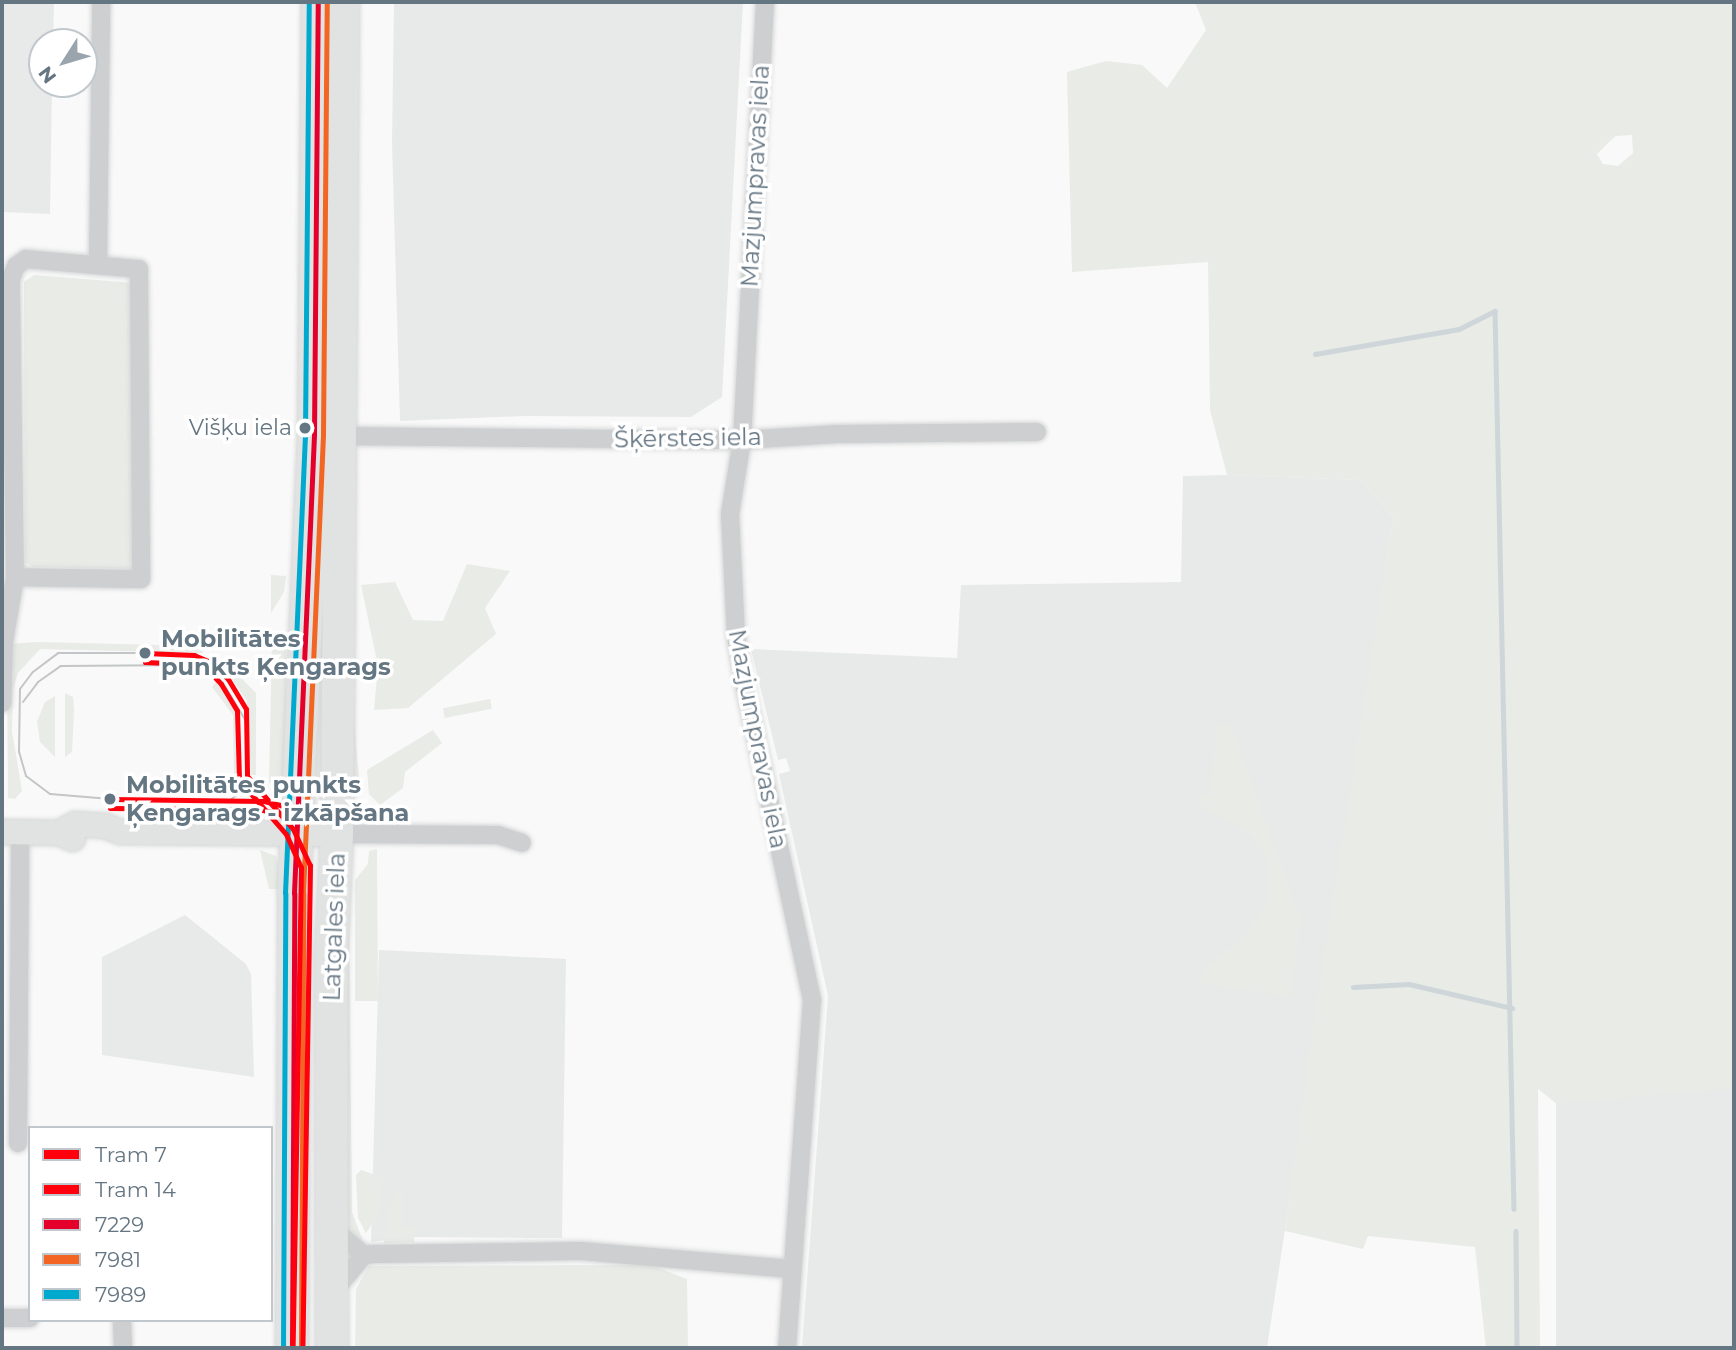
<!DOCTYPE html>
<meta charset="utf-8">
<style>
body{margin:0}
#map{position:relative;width:1736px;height:1350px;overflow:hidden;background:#f9f9f9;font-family:Montserrat,sans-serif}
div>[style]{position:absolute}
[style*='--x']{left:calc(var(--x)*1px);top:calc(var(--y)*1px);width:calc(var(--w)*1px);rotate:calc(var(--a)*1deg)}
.built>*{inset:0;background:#e8e9e9;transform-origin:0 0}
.green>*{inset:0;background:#e8ebe6;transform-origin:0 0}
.stream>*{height:4.5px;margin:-2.25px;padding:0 2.25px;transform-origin:2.25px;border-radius:2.25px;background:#ced6d9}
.roads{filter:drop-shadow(0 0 2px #d5d6d7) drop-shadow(0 0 2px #d5d6d7)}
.street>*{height:18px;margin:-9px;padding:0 9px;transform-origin:9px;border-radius:9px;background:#cecfd0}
.secondary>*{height:24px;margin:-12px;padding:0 12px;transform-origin:12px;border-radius:12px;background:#e1e2e2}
.highway>*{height:32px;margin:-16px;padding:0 16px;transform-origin:16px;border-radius:16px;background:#e1e2e2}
.tram>*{height:2px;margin:-1px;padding:0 1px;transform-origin:1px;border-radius:1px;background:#c3c5c6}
.bus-1>*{height:5px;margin:-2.5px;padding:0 2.5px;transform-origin:2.5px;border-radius:2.5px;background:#e4002b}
.bus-2>*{height:5px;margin:-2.5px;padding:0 2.5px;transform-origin:2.5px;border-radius:2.5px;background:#f26522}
.bus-3>*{height:5px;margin:-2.5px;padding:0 2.5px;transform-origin:2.5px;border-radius:2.5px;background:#00a9ce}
.tram-1>*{height:5px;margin:-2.5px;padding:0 2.5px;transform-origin:2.5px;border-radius:2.5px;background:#ff000c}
.tram-2>*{height:5px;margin:-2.5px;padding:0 2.5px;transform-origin:2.5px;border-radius:2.5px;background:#ff000c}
.dots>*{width:19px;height:19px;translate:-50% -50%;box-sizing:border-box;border:4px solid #fff;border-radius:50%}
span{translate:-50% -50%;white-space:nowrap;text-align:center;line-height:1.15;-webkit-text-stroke:7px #fff;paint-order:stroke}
.bus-label{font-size:22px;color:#657683}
.right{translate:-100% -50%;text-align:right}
.street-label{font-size:24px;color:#657683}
.stop-label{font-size:24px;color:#657683;font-weight:700}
.left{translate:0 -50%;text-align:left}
.frame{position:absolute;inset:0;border:4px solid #657683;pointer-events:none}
.legend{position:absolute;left:28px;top:1126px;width:245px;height:196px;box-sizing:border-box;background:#fff;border:2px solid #c1c8cd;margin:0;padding:9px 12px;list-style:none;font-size:21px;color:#657683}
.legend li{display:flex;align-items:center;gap:14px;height:35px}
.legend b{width:35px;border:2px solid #c1c8cd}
.north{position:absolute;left:28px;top:28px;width:70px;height:70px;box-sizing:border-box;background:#fff;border:2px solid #c1c8cd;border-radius:50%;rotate:233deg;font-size:19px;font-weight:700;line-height:28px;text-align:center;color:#657683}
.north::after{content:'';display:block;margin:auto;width:24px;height:32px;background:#99a4ac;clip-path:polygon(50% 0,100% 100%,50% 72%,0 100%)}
</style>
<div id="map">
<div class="built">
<div style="clip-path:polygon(2px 2px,54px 2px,53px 42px,42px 42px,42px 84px,52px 84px,50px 214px,2px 212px)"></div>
<div style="clip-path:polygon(394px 2px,743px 2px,722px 397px,691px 417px,524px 416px,400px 421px,392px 143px)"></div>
<div style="clip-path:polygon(1227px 475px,1360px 480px,1393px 517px,1267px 1348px,802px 1348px,828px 996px,779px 774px,790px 771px,786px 758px,778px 760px,751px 649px,957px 658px,961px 585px,1181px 582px,1183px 476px)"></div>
<div style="clip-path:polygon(185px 915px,246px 964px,251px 974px,254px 1077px,102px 1055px,102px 957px)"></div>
<div style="clip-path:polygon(379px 950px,566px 959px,562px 1238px,413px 1237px,371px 1242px)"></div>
<div style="left:1734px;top:1088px;width:260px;height:178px;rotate:90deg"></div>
</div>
<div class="green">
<div style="clip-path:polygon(evenodd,1195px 2px,1734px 2px,1734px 1088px,1557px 1104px,1538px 1089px,1540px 1348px,1486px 1348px,1475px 1247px,1368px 1236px,1363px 1249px,1285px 1231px,1313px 1025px,1393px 517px,1360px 480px,1227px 475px,1210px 410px,1208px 262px,1072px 272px,1067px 72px,1106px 61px,1142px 65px,1167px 88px,1206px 30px,1195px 2px,1632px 135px,1633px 153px,1618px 166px,1603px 164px,1597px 154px,1608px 143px,1616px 136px,1632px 135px)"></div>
<div style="clip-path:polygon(34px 275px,134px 283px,135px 569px,33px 567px,25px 562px,24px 282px)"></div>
<div style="clip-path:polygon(467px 564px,510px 571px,485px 608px,496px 634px,408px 708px,374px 710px,378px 666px,361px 585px,395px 582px,413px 620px,443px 621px)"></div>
<div style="clip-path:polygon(271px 575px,286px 576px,284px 592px,271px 613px)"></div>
<div style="clip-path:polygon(272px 638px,286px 646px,286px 783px,273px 785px,269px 782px)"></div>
<div style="clip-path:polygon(38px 642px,200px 646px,204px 649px,203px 653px,40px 649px,18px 673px,13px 689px,12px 731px,22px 791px,15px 799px,8px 798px,7px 644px)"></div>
<div style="clip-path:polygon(324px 664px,329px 785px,312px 785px)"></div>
<div style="clip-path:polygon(228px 665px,256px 693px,256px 775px,251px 775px,247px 701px,225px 669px)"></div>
<div style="clip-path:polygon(216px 682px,239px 714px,241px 780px,234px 780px,233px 715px,212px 687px)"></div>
<div style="clip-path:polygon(65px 693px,73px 697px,74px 710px,72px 752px,65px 757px)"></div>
<div style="clip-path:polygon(55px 696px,55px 757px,40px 742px,37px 722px,45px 702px)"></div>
<div style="left:490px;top:699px;width:10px;height:48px;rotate:79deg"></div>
<div style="clip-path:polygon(353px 707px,359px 779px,350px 786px)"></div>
<div style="clip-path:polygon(1216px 726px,1231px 726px,1300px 918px,1292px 997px,1199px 983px,1205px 970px,1248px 932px,1266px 902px,1269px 878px,1266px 857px,1252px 837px,1225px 818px,1206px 812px,1199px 801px,1199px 795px,1212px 794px)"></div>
<div style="clip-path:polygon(433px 730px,442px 743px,405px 772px,403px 788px,380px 805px,369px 794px,367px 770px)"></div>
<div style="clip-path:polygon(377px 849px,378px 1001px,355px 1001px,355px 880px,368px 864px,369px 851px)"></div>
<div style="clip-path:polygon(260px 850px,276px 856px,283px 889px,269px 889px)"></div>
<div style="clip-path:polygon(349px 901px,352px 1212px,364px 1244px,348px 1234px,344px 1212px,341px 1043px)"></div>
<div style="clip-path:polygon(361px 1170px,384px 1178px,378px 1215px,366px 1233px,358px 1218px,356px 1175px)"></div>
<div style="clip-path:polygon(402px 1188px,402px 1226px,415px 1227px,414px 1242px,384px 1243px,390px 1204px)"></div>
<div style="clip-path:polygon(651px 1265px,687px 1279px,688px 1348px,355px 1348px,356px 1289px,369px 1266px)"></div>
</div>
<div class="stream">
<div style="--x:1315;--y:354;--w:146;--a:-9.8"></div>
<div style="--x:1459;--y:329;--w:40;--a:-26.6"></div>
<div style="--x:1495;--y:311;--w:898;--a:88.79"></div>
<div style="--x:1353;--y:987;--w:56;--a:-3.1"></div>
<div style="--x:1409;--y:984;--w:106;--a:13.1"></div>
<div style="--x:1516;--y:1231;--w:117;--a:89.5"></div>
</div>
<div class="roads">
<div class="street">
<div style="--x:765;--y:2;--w:439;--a:93"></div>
<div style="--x:742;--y:440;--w:75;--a:99.2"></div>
<div style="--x:730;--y:514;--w:122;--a:87.2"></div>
<div style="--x:736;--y:636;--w:43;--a:80.5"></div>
<div style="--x:743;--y:678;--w:329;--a:77.9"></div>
<div style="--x:812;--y:1000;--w:349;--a:94.1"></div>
<div style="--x:98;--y:263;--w:261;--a:-89.3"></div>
<div style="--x:339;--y:436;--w:403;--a:0.6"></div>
<div style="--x:742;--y:440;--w:96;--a:-3.6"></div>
<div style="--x:838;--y:434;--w:199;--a:-0.6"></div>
<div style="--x:2;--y:703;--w:61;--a:-88.1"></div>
<div style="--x:4;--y:642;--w:66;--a:-80.4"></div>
<div style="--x:15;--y:577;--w:298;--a:-90.8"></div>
<div style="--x:11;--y:279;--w:14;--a:-69"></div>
<div style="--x:16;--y:266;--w:12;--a:-35"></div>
<div style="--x:26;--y:259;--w:113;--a:5.1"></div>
<div style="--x:139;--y:269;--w:310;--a:89.6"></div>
<div style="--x:141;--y:579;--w:126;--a:-179.1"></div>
<div style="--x:337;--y:834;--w:161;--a:0.4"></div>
<div style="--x:498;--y:835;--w:25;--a:18"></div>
<div style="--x:18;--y:1143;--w:311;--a:-89.6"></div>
<div style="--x:332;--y:1228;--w:42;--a:40.2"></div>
<div style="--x:334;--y:1291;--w:47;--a:-50.2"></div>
<div style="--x:364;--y:1255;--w:11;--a:-5"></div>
<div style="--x:375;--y:1254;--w:206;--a:-0.8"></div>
<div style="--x:581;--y:1251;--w:211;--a:4.9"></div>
<div style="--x:2;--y:1318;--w:28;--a:0"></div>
<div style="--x:122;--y:1320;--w:28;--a:88"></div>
</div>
<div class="secondary">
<div style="--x:2;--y:832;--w:57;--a:1"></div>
<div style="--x:59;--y:833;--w:15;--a:23"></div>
<div style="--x:59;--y:833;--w:18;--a:-29"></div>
<div style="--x:75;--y:824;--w:30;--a:4"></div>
<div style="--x:105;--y:826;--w:17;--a:21"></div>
<div style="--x:121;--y:832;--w:216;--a:0.5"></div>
</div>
<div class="highway">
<div style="--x:292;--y:1348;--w:455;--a:-89.7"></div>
<div style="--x:294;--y:893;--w:459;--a:-87.5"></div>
<div style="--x:314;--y:434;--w:432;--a:-89.5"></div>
<div style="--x:332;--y:1348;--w:388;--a:-90.1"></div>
<div style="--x:331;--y:960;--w:126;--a:-87.3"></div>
<div style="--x:337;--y:834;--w:832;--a:-89.59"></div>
</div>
</div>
<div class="tram">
<div style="--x:23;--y:702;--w:25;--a:-53"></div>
<div style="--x:38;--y:682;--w:28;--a:-35"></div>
<div style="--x:61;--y:666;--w:129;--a:-0.4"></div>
<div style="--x:190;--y:665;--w:22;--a:16"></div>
<div style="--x:211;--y:671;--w:17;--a:45"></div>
<div style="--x:223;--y:683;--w:47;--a:59"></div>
<div style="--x:110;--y:799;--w:60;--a:-175.2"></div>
<div style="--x:50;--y:794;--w:30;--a:-143"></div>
<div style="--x:26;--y:776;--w:25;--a:-106"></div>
<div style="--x:19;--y:752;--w:63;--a:-89.1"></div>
<div style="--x:20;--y:689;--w:21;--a:-53"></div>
<div style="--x:33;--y:672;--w:31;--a:-37"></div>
<div style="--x:58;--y:653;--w:87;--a:0"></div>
<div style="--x:229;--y:801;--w:20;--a:-37"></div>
<div style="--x:245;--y:789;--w:13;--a:-81"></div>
</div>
<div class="bus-1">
<div style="--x:292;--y:1348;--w:455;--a:-89.7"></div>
<div style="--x:294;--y:893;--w:459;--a:-87.5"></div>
<div style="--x:314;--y:434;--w:432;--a:-89.5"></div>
</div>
<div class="bus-2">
<div style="--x:301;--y:1348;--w:455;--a:-89.7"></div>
<div style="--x:303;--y:893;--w:459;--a:-87.5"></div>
<div style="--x:323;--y:434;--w:432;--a:-89.5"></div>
</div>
<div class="bus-3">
<div style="--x:283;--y:1348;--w:455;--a:-89.7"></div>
<div style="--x:285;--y:893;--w:459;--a:-87.5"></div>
<div style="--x:305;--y:434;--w:432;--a:-89.5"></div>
</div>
<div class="tram-1">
<div style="--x:145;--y:653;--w:49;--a:2.3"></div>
<div style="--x:194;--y:655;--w:21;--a:23"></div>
<div style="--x:213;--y:663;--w:22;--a:47"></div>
<div style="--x:228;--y:679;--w:35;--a:59"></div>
<div style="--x:246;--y:709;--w:67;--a:89.1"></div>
<div style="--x:247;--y:776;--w:70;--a:49"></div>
<div style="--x:293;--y:829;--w:40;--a:65"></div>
<div style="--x:310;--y:865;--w:483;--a:90.9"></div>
<div style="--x:110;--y:799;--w:154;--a:0.7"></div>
<div style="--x:264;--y:801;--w:32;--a:14"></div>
</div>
<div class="tram-2">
<div style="--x:145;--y:662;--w:47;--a:2.4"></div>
<div style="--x:192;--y:664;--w:17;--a:21"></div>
<div style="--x:208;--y:670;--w:19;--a:47"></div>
<div style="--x:221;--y:684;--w:31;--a:59"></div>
<div style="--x:237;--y:711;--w:69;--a:88.3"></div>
<div style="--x:239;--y:780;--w:72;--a:49"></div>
<div style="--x:286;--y:834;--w:36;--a:66"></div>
<div style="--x:301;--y:867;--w:481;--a:91"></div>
<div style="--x:110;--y:808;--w:153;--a:0.7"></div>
<div style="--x:263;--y:810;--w:31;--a:13"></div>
</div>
<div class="dots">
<div style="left:305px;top:428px;background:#657683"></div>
<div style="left:145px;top:653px;background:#657683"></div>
<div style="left:110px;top:799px;background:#657683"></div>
</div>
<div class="bus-label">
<span class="right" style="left:292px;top:428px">Višķu iela</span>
</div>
<div class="street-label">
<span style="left:755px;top:176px;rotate:-87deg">Mazjumpravas iela</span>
<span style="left:688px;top:438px;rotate:-1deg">Šķērstes iela</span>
<span style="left:758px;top:739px;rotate:79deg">Mazjumpravas iela</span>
<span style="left:334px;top:927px;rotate:-88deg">Latgales iela</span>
</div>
<div class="stop-label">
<span class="left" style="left:161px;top:653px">Mobilitātes<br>punkts Ķengarags</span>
<span class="left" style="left:126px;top:799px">Mobilitātes punkts<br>Ķengarags - izkāpšana</span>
</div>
<div class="frame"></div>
<ul class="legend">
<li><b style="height:9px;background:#ff000c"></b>Tram 7</li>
<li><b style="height:9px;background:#ff000c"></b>Tram 14</li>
<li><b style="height:9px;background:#e4002b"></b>7229</li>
<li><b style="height:9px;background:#f26522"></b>7981</li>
<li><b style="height:9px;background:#00a9ce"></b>7989</li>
</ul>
<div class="north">N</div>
</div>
